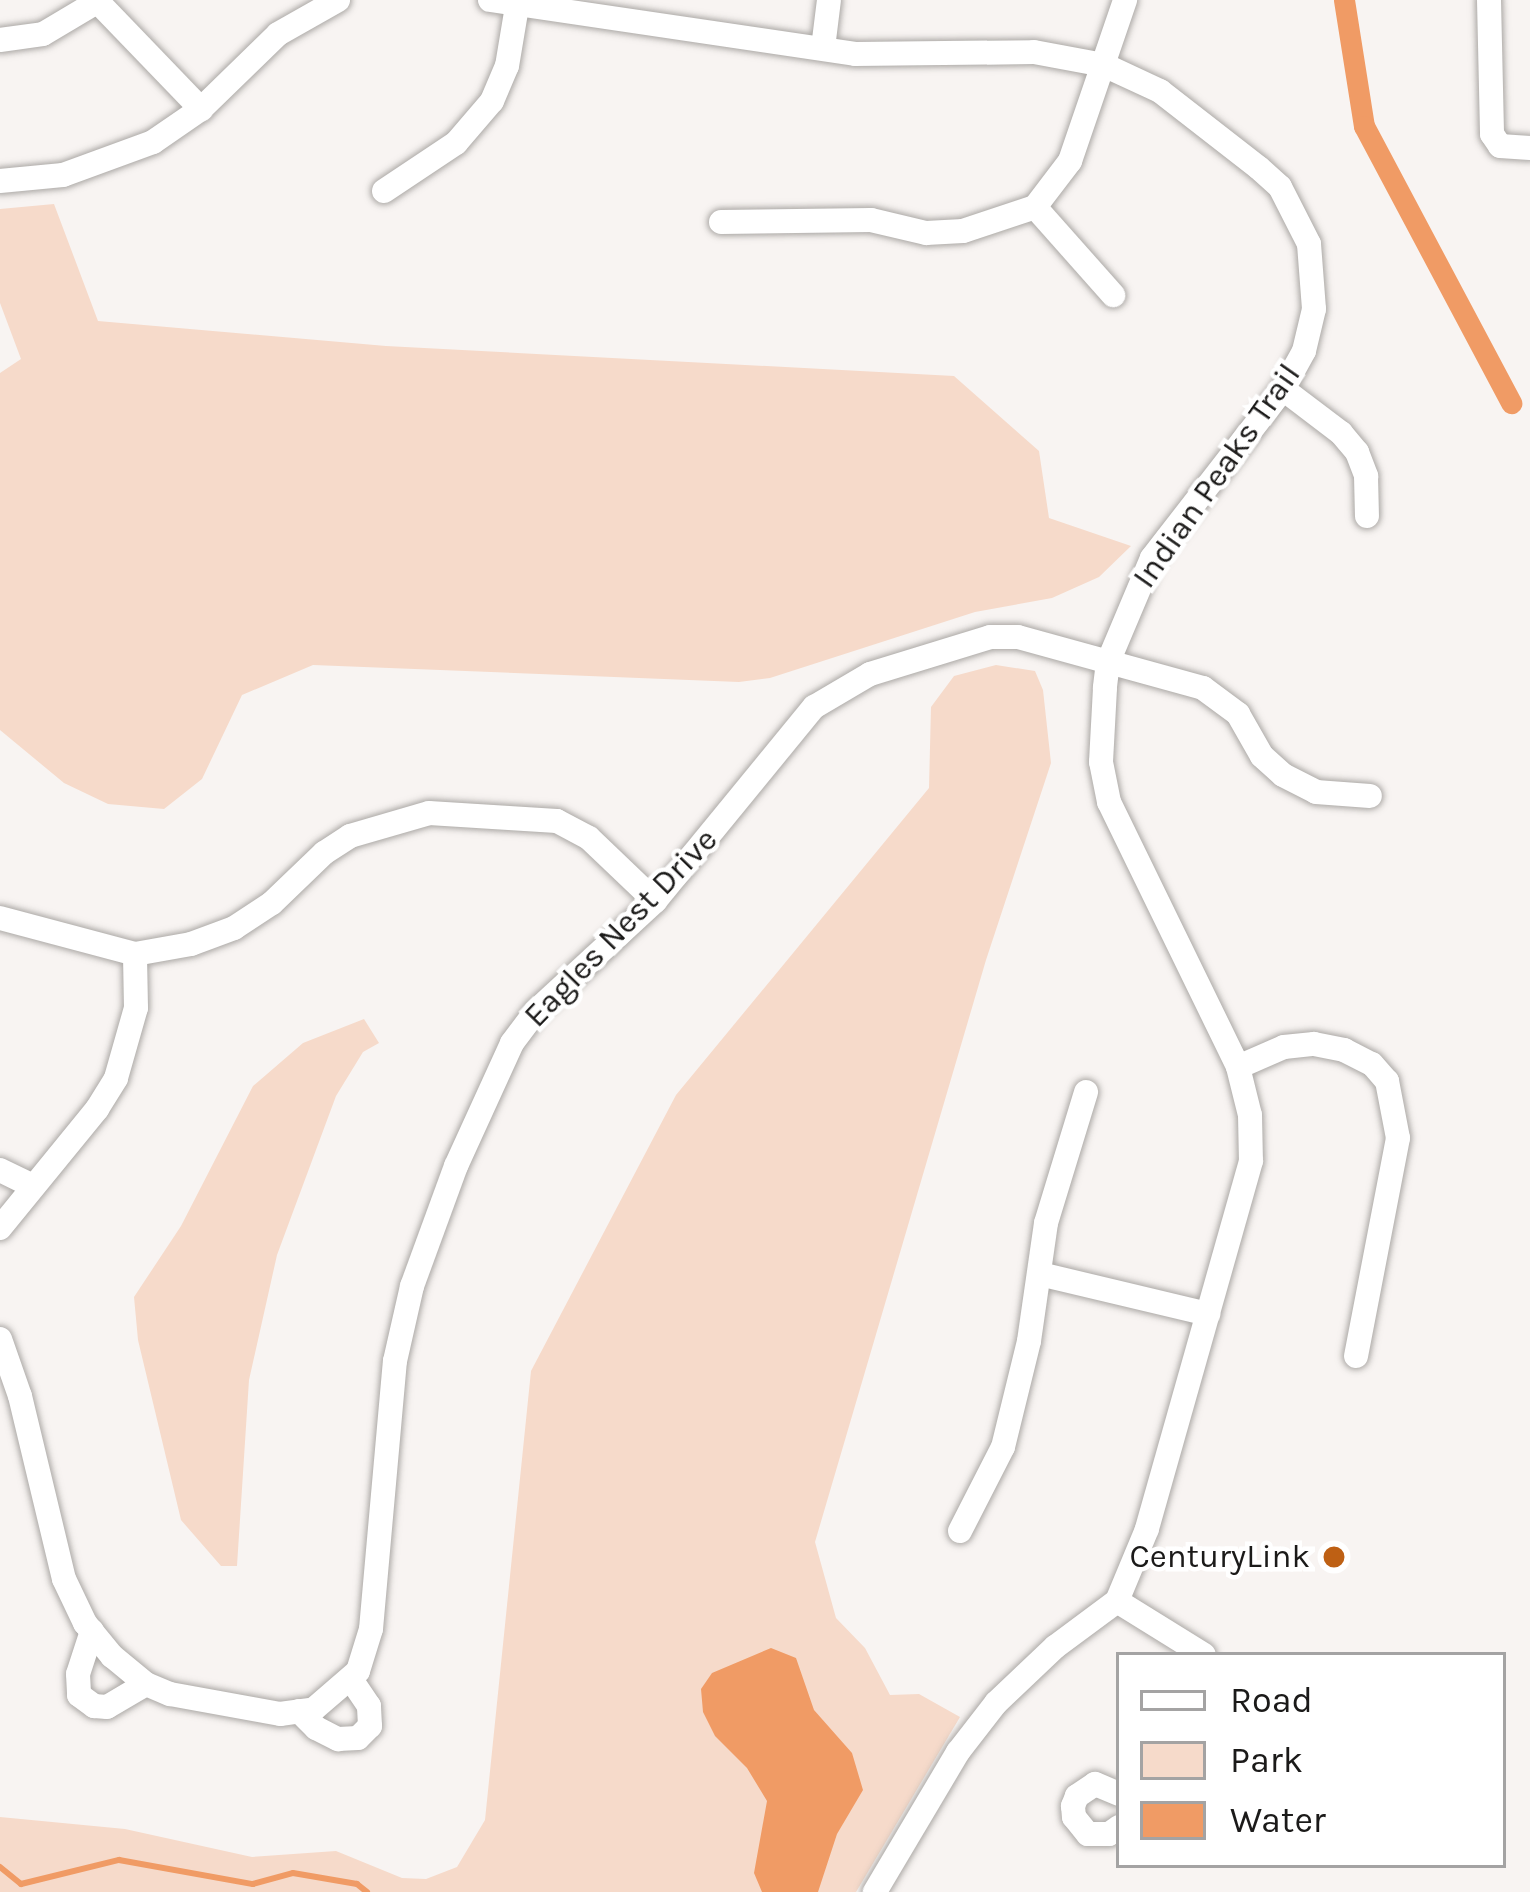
<!DOCTYPE html>
<style>
body{margin:0}
#map{position:relative;width:1530px;height:1892px;overflow:hidden;background:#f8f4f2;font-family:Karla,sans-serif}
div>[style]{position:absolute}
[style*='--x']{left:calc(var(--x)*1px);top:calc(var(--y)*1px);width:calc(var(--w)*1px);rotate:calc(var(--a)*1deg)}
.green>*{inset:0;background:#f6daca}
.water>*{inset:0;background:#f09b65}
.stream>*{height:6px;margin:-3px;padding:0 3px;transform-origin:3px;border-radius:3px;background:#f09b65}
.canal>*{height:21px;margin:-10.5px;padding:0 10.5px;transform-origin:10.5px;border-radius:10.5px;background:#f09b65}
.roads{filter:drop-shadow(0 0 3px #aca9a6) drop-shadow(0 0 3px #aca9a6)}
.minor>*{height:24px;margin:-12px;padding:0 12px;transform-origin:12px;border-radius:12px;background:#fff}
.dots>*{width:33px;height:33px;translate:-50% -50%;box-sizing:border-box;border:6px solid #fff;border-radius:50%}
span{translate:-50% -50%;white-space:nowrap;text-align:center;line-height:1.15;-webkit-text-stroke:9px #fff;paint-order:stroke}
.street-label{font-size:33px;color:#1b1a19}
.poi-label{font-size:33px;color:#1b1a19}
.right{translate:-100% -50%;text-align:right}
.legend{position:absolute;left:1116px;top:1652px;width:390px;height:216px;box-sizing:border-box;background:#fff;border:3px solid #a4a3a3;margin:0;padding:15px 21px;list-style:none;font-size:36px;color:#1b1a19}
.legend li{display:flex;align-items:center;gap:24px;height:60px}
.legend b{width:60px;border:3px solid #a4a3a3}
</style>
<div id="map">
<div class="green">
<div style="clip-path:polygon(54px 204px,98px 321px,386px 346px,954px 376px,1039px 451px,1049px 518px,1131px 546px,1099px 577px,1052px 598px,975px 612px,770px 678px,739px 682px,313px 665px,242px 695px,202px 779px,164px 809px,108px 804px,64px 783px,0 730px,0 373px,21px 359px,0 303px,0 209px)"></div>
<div style="clip-path:polygon(996px 665px,1035px 671px,1043px 690px,1051px 763px,986px 960px,815px 1542px,836px 1618px,865px 1648px,890px 1695px,919px 1694px,960px 1717px,856px 1892px,0 1892px,0 1817px,125px 1829px,252px 1857px,336px 1851px,402px 1878px,426px 1879px,457px 1867px,485px 1820px,531px 1371px,676px 1095px,929px 788px,931px 707px,954px 676px)"></div>
<div style="clip-path:polygon(364px 1019px,379px 1043px,363px 1052px,336px 1096px,277px 1255px,249px 1380px,237px 1566px,221px 1566px,181px 1520px,138px 1340px,134px 1297px,181px 1226px,253px 1086px,303px 1043px)"></div>
</div>
<div class="water">
<div style="clip-path:polygon(771px 1648px,796px 1658px,814px 1710px,852px 1753px,863px 1790px,837px 1834px,818px 1892px,762px 1892px,754px 1873px,767px 1801px,747px 1768px,715px 1736px,703px 1712px,701px 1689px,712px 1673px)"></div>
</div>
<div class="stream">
<div style="--x:0;--y:1867;--w:27;--a:39"></div>
<div style="--x:21;--y:1884;--w:101;--a:-13.8"></div>
<div style="--x:119;--y:1860;--w:136;--a:10.2"></div>
<div style="--x:253;--y:1884;--w:41;--a:-15.4"></div>
<div style="--x:293;--y:1873;--w:65;--a:9.8"></div>
<div style="--x:357;--y:1884;--w:13;--a:39"></div>
</div>
<div class="canal">
<div style="--x:1344;--y:0;--w:128;--a:81"></div>
<div style="--x:1364;--y:126;--w:314;--a:62"></div>
</div>
<div class="roads">
<div class="minor">
<div style="--x:490;--y:0;--w:369;--a:8.4"></div>
<div style="--x:855;--y:54;--w:179;--a:-0.6"></div>
<div style="--x:1034;--y:52;--w:71;--a:10.5"></div>
<div style="--x:1104;--y:65;--w:62;--a:24.9"></div>
<div style="--x:1160;--y:91;--w:125;--a:37.9"></div>
<div style="--x:1259;--y:168;--w:28;--a:42"></div>
<div style="--x:1280;--y:187;--w:64;--a:63"></div>
<div style="--x:1309;--y:244;--w:65;--a:85.6"></div>
<div style="--x:1314;--y:309;--w:43;--a:103.4"></div>
<div style="--x:1304;--y:351;--w:43;--a:118.9"></div>
<div style="--x:1283;--y:389;--w:214;--a:127.8"></div>
<div style="--x:1152;--y:558;--w:113;--a:112.9"></div>
<div style="--x:1108;--y:662;--w:26;--a:97"></div>
<div style="--x:1105;--y:688;--w:74;--a:93.1"></div>
<div style="--x:1101;--y:762;--w:41;--a:78.7"></div>
<div style="--x:1109;--y:802;--w:295;--a:64"></div>
<div style="--x:1238;--y:1067;--w:49;--a:76"></div>
<div style="--x:1250;--y:1115;--w:46;--a:88.8"></div>
<div style="--x:1251;--y:1161;--w:382;--a:105.8"></div>
<div style="--x:1147;--y:1529;--w:78;--a:112.6"></div>
<div style="--x:1117;--y:1601;--w:77;--a:143.4"></div>
<div style="--x:1055;--y:1647;--w:81;--a:136.5"></div>
<div style="--x:996;--y:1703;--w:62;--a:127.8"></div>
<div style="--x:958;--y:1752;--w:163;--a:120.7"></div>
<div style="--x:1489;--y:0;--w:134;--a:88.7"></div>
<div style="--x:1492;--y:134;--w:14;--a:56"></div>
<div style="--x:1500;--y:146;--w:30;--a:4"></div>
<div style="--x:98;--y:2;--w:149;--a:46.1"></div>
<div style="--x:0;--y:40;--w:43;--a:-7.9"></div>
<div style="--x:43;--y:34;--w:66;--a:-30.8"></div>
<div style="--x:823;--y:48;--w:48;--a:-82.9"></div>
<div style="--x:0;--y:181;--w:63;--a:-5.4"></div>
<div style="--x:63;--y:175;--w:96;--a:-20.1"></div>
<div style="--x:153;--y:142;--w:58;--a:-34.5"></div>
<div style="--x:201;--y:109;--w:107;--a:-44.2"></div>
<div style="--x:278;--y:34;--w:69;--a:-29.5"></div>
<div style="--x:384;--y:191;--w:87;--a:-33.7"></div>
<div style="--x:456;--y:143;--w:55;--a:-49.4"></div>
<div style="--x:492;--y:101;--w:38;--a:-67"></div>
<div style="--x:507;--y:66;--w:67;--a:-80.5"></div>
<div style="--x:1035;--y:207;--w:118;--a:48.4"></div>
<div style="--x:721;--y:222;--w:150;--a:-0.8"></div>
<div style="--x:871;--y:220;--w:57;--a:13.3"></div>
<div style="--x:926;--y:233;--w:37;--a:-3"></div>
<div style="--x:963;--y:231;--w:76;--a:-18.4"></div>
<div style="--x:1035;--y:207;--w:58;--a:-52.7"></div>
<div style="--x:1070;--y:161;--w:170;--a:-71.1"></div>
<div style="--x:1283;--y:389;--w:73;--a:37.2"></div>
<div style="--x:1341;--y:433;--w:25;--a:50"></div>
<div style="--x:1357;--y:452;--w:26;--a:69"></div>
<div style="--x:1366;--y:476;--w:40;--a:88.6"></div>
<div style="--x:0;--y:918;--w:140;--a:14.9"></div>
<div style="--x:135;--y:954;--w:57;--a:-10.1"></div>
<div style="--x:191;--y:944;--w:46;--a:-20.4"></div>
<div style="--x:234;--y:928;--w:45;--a:-33.3"></div>
<div style="--x:272;--y:903;--w:72;--a:-43.9"></div>
<div style="--x:324;--y:853;--w:31;--a:-33"></div>
<div style="--x:350;--y:836;--w:82;--a:-16.2"></div>
<div style="--x:429;--y:813;--w:128;--a:3.6"></div>
<div style="--x:557;--y:821;--w:36;--a:28"></div>
<div style="--x:589;--y:838;--w:91;--a:43.7"></div>
<div style="--x:1238;--y:1067;--w:50;--a:-23.5"></div>
<div style="--x:1284;--y:1047;--w:30;--a:-6"></div>
<div style="--x:1314;--y:1044;--w:31;--a:11"></div>
<div style="--x:1344;--y:1050;--w:31;--a:27"></div>
<div style="--x:1372;--y:1064;--w:23;--a:49"></div>
<div style="--x:1387;--y:1081;--w:58;--a:79.1"></div>
<div style="--x:1398;--y:1138;--w:222;--a:100.9"></div>
<div style="--x:0;--y:1170;--w:34;--a:26"></div>
<div style="--x:0;--y:1228;--w:154;--a:-50.8"></div>
<div style="--x:97;--y:1109;--w:36;--a:-58"></div>
<div style="--x:116;--y:1078;--w:73;--a:-74.1"></div>
<div style="--x:136;--y:1008;--w:54;--a:-91.1"></div>
<div style="--x:1040;--y:1274;--w:173;--a:13.4"></div>
<div style="--x:0;--y:1339;--w:60;--a:70.7"></div>
<div style="--x:20;--y:1396;--w:188;--a:76.5"></div>
<div style="--x:64;--y:1579;--w:49;--a:64.5"></div>
<div style="--x:85;--y:1623;--w:43;--a:50.7"></div>
<div style="--x:112;--y:1656;--w:44;--a:39.5"></div>
<div style="--x:146;--y:1684;--w:26;--a:23"></div>
<div style="--x:170;--y:1694;--w:112;--a:10.3"></div>
<div style="--x:280;--y:1714;--w:34;--a:-8"></div>
<div style="--x:314;--y:1709;--w:58;--a:-40.8"></div>
<div style="--x:358;--y:1671;--w:44;--a:-72.8"></div>
<div style="--x:371;--y:1629;--w:269;--a:-84.9"></div>
<div style="--x:395;--y:1361;--w:77;--a:-77.2"></div>
<div style="--x:412;--y:1286;--w:128;--a:-69.9"></div>
<div style="--x:456;--y:1166;--w:135;--a:-65.5"></div>
<div style="--x:512;--y:1043;--w:40;--a:-53"></div>
<div style="--x:536;--y:1011;--w:162;--a:-42.7"></div>
<div style="--x:655;--y:901;--w:251;--a:-50.7"></div>
<div style="--x:814;--y:707;--w:65;--a:-30.5"></div>
<div style="--x:870;--y:674;--w:126;--a:-17.1"></div>
<div style="--x:990;--y:637;--w:28;--a:0"></div>
<div style="--x:1018;--y:637;--w:192;--a:15.4"></div>
<div style="--x:1203;--y:688;--w:44;--a:36.6"></div>
<div style="--x:1238;--y:714;--w:48;--a:60.3"></div>
<div style="--x:1262;--y:756;--w:28;--a:42"></div>
<div style="--x:1283;--y:775;--w:37;--a:27"></div>
<div style="--x:1316;--y:792;--w:54;--a:4.2"></div>
<div style="--x:960;--y:1531;--w:94;--a:-62.9"></div>
<div style="--x:1003;--y:1447;--w:109;--a:-76.2"></div>
<div style="--x:1029;--y:1341;--w:119;--a:-81.8"></div>
<div style="--x:1046;--y:1223;--w:137;--a:-73"></div>
<div style="--x:1117;--y:1601;--w:102;--a:31.8"></div>
<div style="--x:92;--y:1631;--w:45;--a:108"></div>
<div style="--x:78;--y:1674;--w:21;--a:87"></div>
<div style="--x:79;--y:1695;--w:19;--a:36"></div>
<div style="--x:94;--y:1706;--w:13;--a:4"></div>
<div style="--x:107;--y:1707;--w:45;--a:-30.5"></div>
<div style="--x:299;--y:1711;--w:24;--a:45"></div>
<div style="--x:316;--y:1728;--w:25;--a:27"></div>
<div style="--x:338;--y:1739;--w:20;--a:-3"></div>
<div style="--x:358;--y:1738;--w:17;--a:-45"></div>
<div style="--x:370;--y:1726;--w:20;--a:-93"></div>
<div style="--x:369;--y:1706;--w:32;--a:-124"></div>
<div style="--x:1119;--y:1794;--w:26;--a:-157"></div>
<div style="--x:1095;--y:1784;--w:22;--a:146"></div>
<div style="--x:1077;--y:1796;--w:11;--a:112"></div>
<div style="--x:1073;--y:1806;--w:11;--a:85"></div>
<div style="--x:1074;--y:1817;--w:22;--a:51"></div>
<div style="--x:1088;--y:1834;--w:21;--a:0"></div>
<div style="--x:1109;--y:1834;--w:12;--a:-35"></div>
</div>
</div>
<div class="dots">
<div style="left:1334px;top:1557px;background:#be6014"></div>
</div>
<div class="street-label">
<span style="left:1217px;top:476px;rotate:-55deg">Indian Peaks Trail</span>
<span style="left:621px;top:928px;rotate:-46deg">Eagles Nest Drive</span>
</div>
<div class="poi-label">
<span class="right" style="left:1310px;top:1557px">CenturyLink</span>
</div>
<ul class="legend">
<li><b style="height:15px;background:#fff"></b>Road</li>
<li><b style="height:33px;background:#f6daca"></b>Park</li>
<li><b style="height:33px;background:#f09b65"></b>Water</li>
</ul>
</div>
